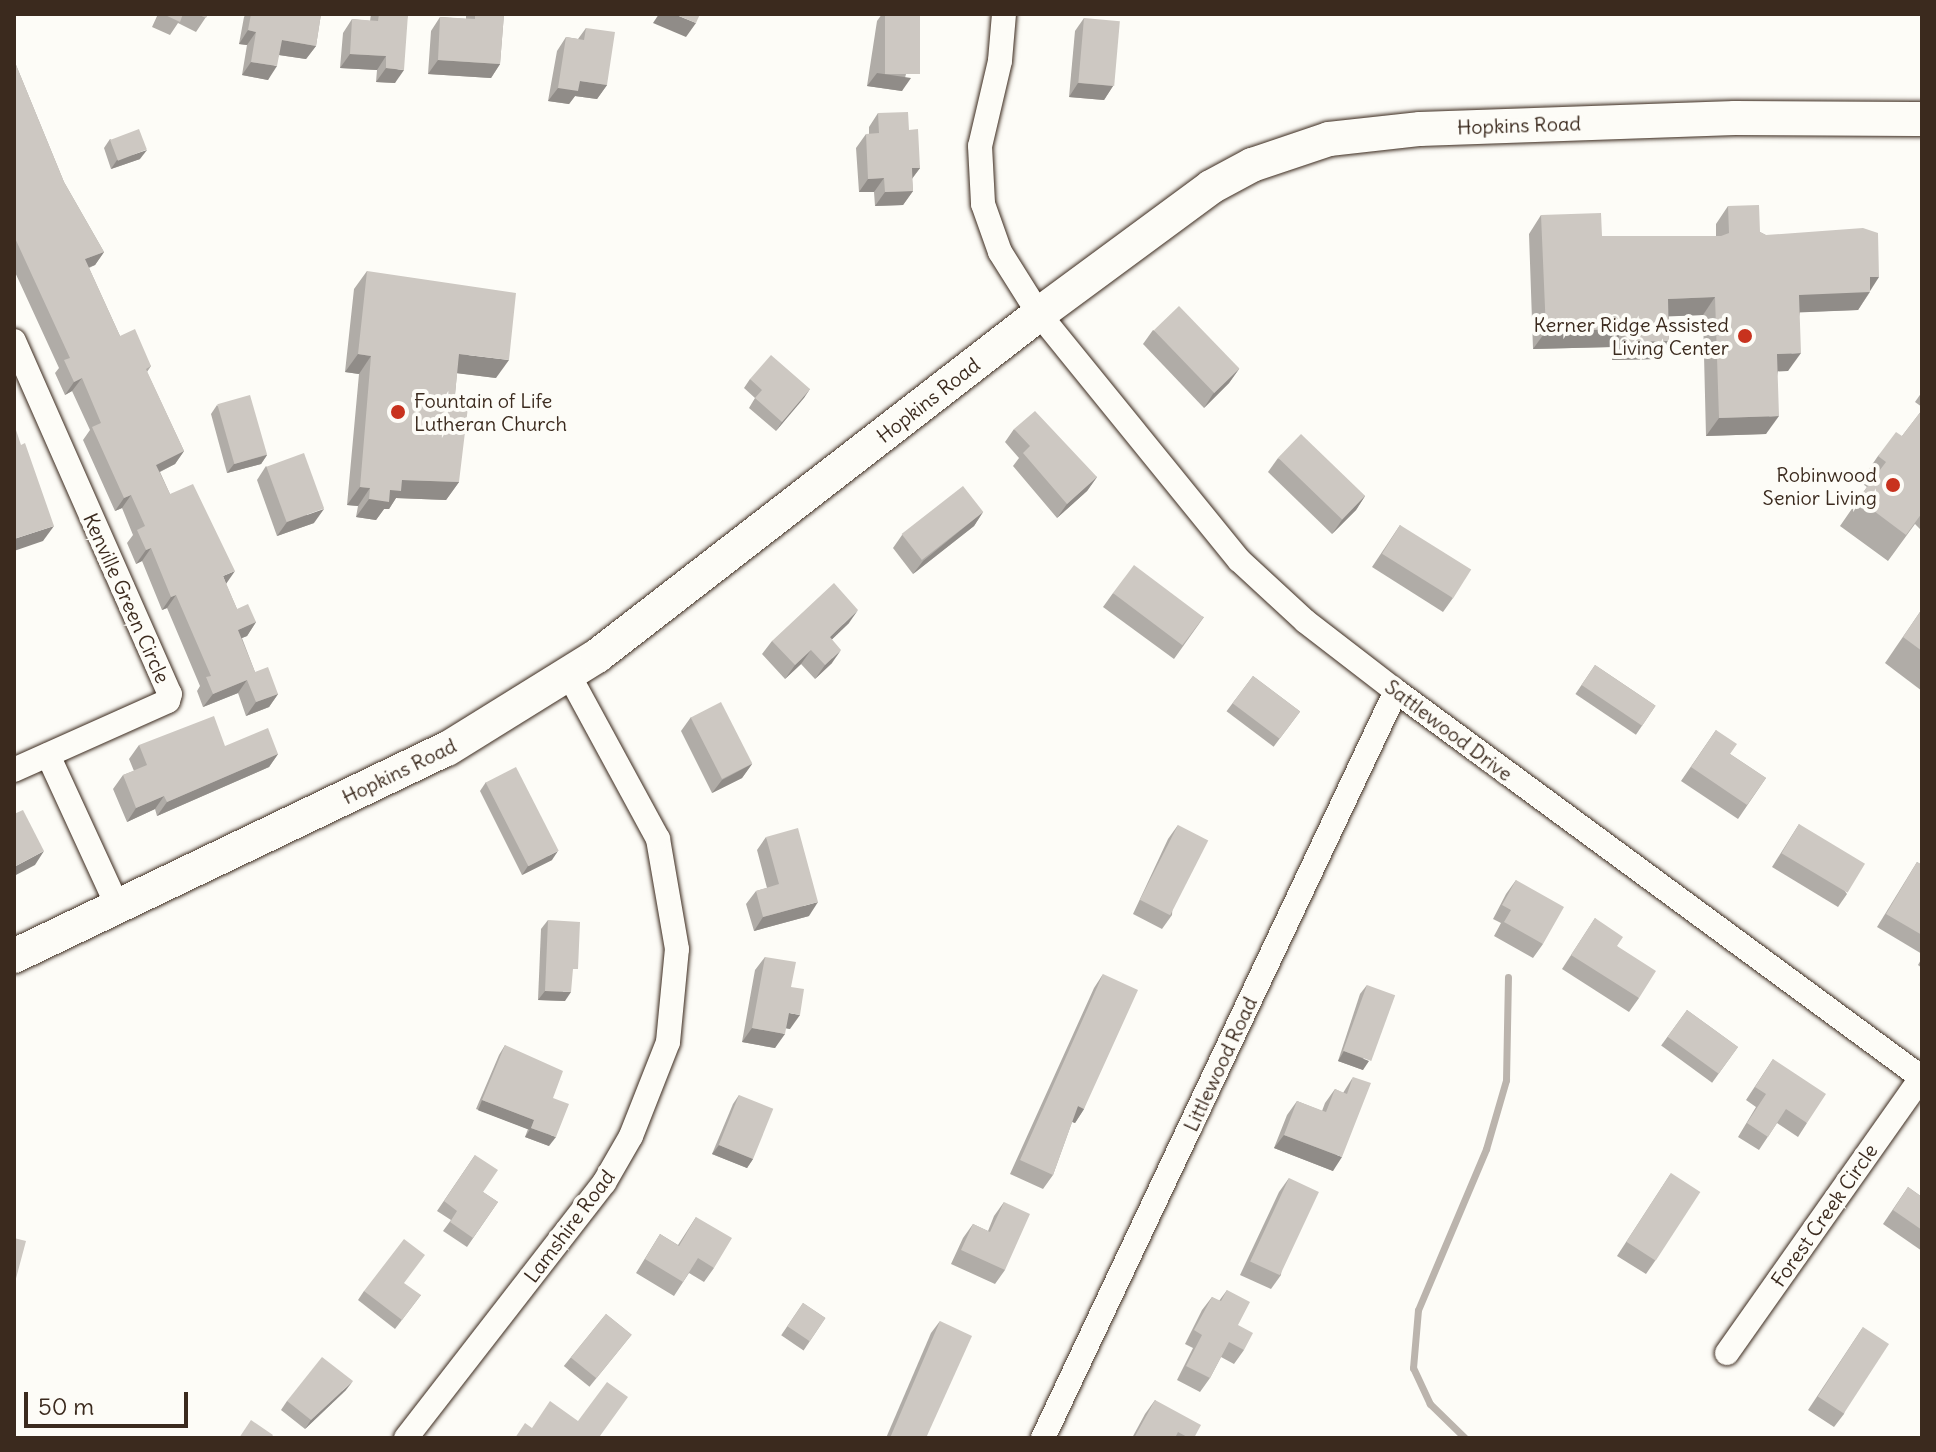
<!DOCTYPE html>
<style>
body{margin:0}
#map{position:relative;width:1936px;height:1452px;overflow:hidden;background:#fdfcf7;font-family:Delius,sans-serif}
div>[style]{position:absolute}
[style*='--x']{left:calc(var(--x)*1px);top:calc(var(--y)*1px);width:calc(var(--w)*1px);rotate:calc(var(--a)*1deg)}
.stream>*{height:7px;margin:-3.5px;padding:0 3.5px;transform-origin:3.5px;border-radius:3.5px;background:#bbb4ad}
.roads{filter:drop-shadow(0 0 2px #3b2a1e) drop-shadow(0 0 2px #3b2a1e)}
.minor>*{height:24px;margin:-12px;padding:0 12px;transform-origin:12px;border-radius:12px;background:#fdfcf7}
.secondary>*{height:34px;margin:-17px;padding:0 17px;transform-origin:17px;border-radius:17px;background:#fdfcf7}
.wall>*{inset:0;background:#b0aca7;transform-origin:0 0}
.shaded-wall>*{inset:0;background:#908c88;transform-origin:0 0}
.building>*{inset:0;background:#cdc8c2;transform-origin:0 0}
.dots>*{width:22px;height:22px;translate:-50% -50%;box-sizing:border-box;border:4px solid #fdfcf7;border-radius:50%}
span{translate:-50% -50%;white-space:nowrap;text-align:center;line-height:1.15;-webkit-text-stroke:8px #fdfcf7;paint-order:stroke}
.street-label{font-size:20px;color:#3b2a1e}
.poi-label{font-size:20px;color:#3b2a1e}
.right{translate:-100% -50%;text-align:right}
.left{translate:0 -50%;text-align:left}
.frame{position:absolute;inset:0;border:16px solid #3b2a1e;pointer-events:none}
.scale{position:absolute;left:24px;top:1392px;width:164px;height:36px;box-sizing:border-box;border:4px solid #3b2a1e;border-top:0;padding-left:10px;font-size:24px;line-height:28px;white-space:nowrap;color:#3b2a1e;-webkit-text-stroke:6px #fdfcf7;paint-order:stroke}
</style>
<div id="map">
<div class="stream">
<div style="--x:1465;--y:1438;--w:49;--a:-135.8"></div>
<div style="--x:1430;--y:1404;--w:40;--a:-115"></div>
<div style="--x:1413;--y:1368;--w:58;--a:-85.1"></div>
<div style="--x:1418;--y:1310;--w:175;--a:-67.1"></div>
<div style="--x:1486;--y:1149;--w:72;--a:-73.8"></div>
<div style="--x:1506;--y:1080;--w:103;--a:-88.9"></div>
</div>
<div class="roads">
<div class="minor">
<div style="--x:1004;--y:14;--w:47;--a:94.9"></div>
<div style="--x:1000;--y:61;--w:87;--a:103.2"></div>
<div style="--x:980;--y:146;--w:58;--a:87"></div>
<div style="--x:983;--y:204;--w:51;--a:70.5"></div>
<div style="--x:1000;--y:252;--w:73;--a:57.8"></div>
<div style="--x:1039;--y:314;--w:317;--a:50.9"></div>
<div style="--x:1239;--y:560;--w:90;--a:42.7"></div>
<div style="--x:1305;--y:621;--w:115;--a:37.6"></div>
<div style="--x:1396;--y:691;--w:653;--a:36.34"></div>
<div style="--x:14;--y:341;--w:386;--a:66.2"></div>
<div style="--x:170;--y:694;--w:7;--a:106"></div>
<div style="--x:168;--y:701;--w:169;--a:155.9"></div>
<div style="--x:48;--y:755;--w:167;--a:65.3"></div>
<div style="--x:1727;--y:1353;--w:337;--a:-54.8"></div>
<div style="--x:406;--y:1438;--w:323;--a:-52.2"></div>
<div style="--x:604;--y:1183;--w:54;--a:-60.1"></div>
<div style="--x:631;--y:1136;--w:101;--a:-68.5"></div>
<div style="--x:668;--y:1042;--w:93;--a:-84.5"></div>
<div style="--x:677;--y:949;--w:112;--a:-99.8"></div>
<div style="--x:658;--y:839;--w:187;--a:-118.5"></div>
<div style="--x:1043;--y:1438;--w:826;--a:-64.71"></div>
</div>
<div class="secondary">
<div style="--x:14;--y:956;--w:480;--a:-25.6"></div>
<div style="--x:447;--y:749;--w:176;--a:-31.8"></div>
<div style="--x:597;--y:656;--w:559;--a:-37.73"></div>
<div style="--x:1039;--y:314;--w:214;--a:-36.4"></div>
<div style="--x:1211;--y:187;--w:47;--a:-28.2"></div>
<div style="--x:1252;--y:165;--w:81;--a:-18.7"></div>
<div style="--x:1329;--y:139;--w:92;--a:-6.3"></div>
<div style="--x:1420;--y:129;--w:315;--a:-2"></div>
<div style="--x:1735;--y:118;--w:187;--a:0.3"></div>
</div>
</div>
<div class="wall">
<div style="clip-path:polygon(158px 14px,208px 14px,196px 32px,178px 23px,170px 35px,152px 27px)"></div>
<div style="clip-path:polygon(246px 14px,321px 14px,316px 46px,306px 59px,279px 55px,268px 80px,242px 75px,247px 45px,239px 44px,244px 17px)"></div>
<div style="clip-path:polygon(371px 14px,408px 14px,395px 83px,376px 82px,377px 70px,340px 68px,343px 33px,352px 19px,370px 21px)"></div>
<div style="clip-path:polygon(466px 14px,504px 14px,500px 64px,491px 78px,428px 74px,431px 31px,440px 17px,466px 19px)"></div>
<div style="clip-path:polygon(882px 14px,920px 14px,902px 91px,867px 86px,877px 21px)"></div>
<div style="clip-path:polygon(1084px 18px,1113px 86px,1104px 100px,1069px 97px,1075px 31px)"></div>
<div style="clip-path:polygon(586px 28px,607px 85px,597px 99px,575px 96px,569px 104px,548px 101px,557px 51px,566px 37px,578px 39px)"></div>
<div style="clip-path:polygon(14px 60px,64px 182px,104px 252px,95px 265px,89px 268px,120px 336px,151px 366px,147px 372px,184px 451px,175px 464px,160px 472px,170px 494px,226px 584px,237px 609px,256px 622px,247px 636px,242px 638px,255px 672px,278px 694px,269px 707px,246px 716px,238px 693px,203px 707px,197px 691px,200px 686px,167px 608px,162px 610px,142px 561px,136px 564px,127px 543px,133px 535px,122px 508px,115px 511px,83px 440px,90px 430px,72px 391px,65px 395px,55px 373px,59px 368px,14px 270px)"></div>
<div style="clip-path:polygon(878px 113px,909px 130px,920px 168px,912px 179px,913px 191px,903px 205px,875px 206px,874px 192px,859px 192px,856px 148px,866px 134px,869px 134px,869px 127px)"></div>
<div style="clip-path:polygon(110px 139px,140px 159px,111px 169px,104px 148px)"></div>
<div style="clip-path:polygon(1728px 206px,1760px 232px,1870px 290px,1870px 292px,1858px 310px,1800px 312px,1788px 371px,1778px 371px,1766px 434px,1706px 436px,1703px 315px,1669px 316px,1669px 341px,1657px 359px,1612px 360px,1612px 347px,1533px 349px,1529px 234px,1541px 215px,1602px 236px,1716px 236px,1716px 224px)"></div>
<div style="clip-path:polygon(367px 271px,496px 378px,457px 373px,454px 405px,459px 482px,446px 500px,396px 498px,389px 509px,384px 509px,376px 520px,356px 517px,358px 506px,347px 505px,359px 374px,345px 372px,354px 289px)"></div>
<div style="clip-path:polygon(1153px 330px,1239px 369px,1229px 383px,1204px 408px,1143px 344px)"></div>
<div style="clip-path:polygon(750px 379px,810px 389px,776px 431px,749px 408px,755px 398px,744px 388px)"></div>
<div style="clip-path:polygon(1922px 392px,1922px 407px,1915px 402px)"></div>
<div style="clip-path:polygon(217px 405px,267px 455px,261px 464px,227px 473px,211px 414px)"></div>
<div style="clip-path:polygon(1922px 410px,1922px 526px,1920px 529px,1915px 524px,1888px 561px,1840px 526px,1867px 487px,1860px 482px,1878px 456px,1902px 436px)"></div>
<div style="clip-path:polygon(1014px 429px,1097px 477px,1087px 491px,1057px 518px,1013px 466px,1019px 458px,1005px 442px)"></div>
<div style="clip-path:polygon(1278px 458px,1365px 496px,1356px 510px,1332px 534px,1268px 472px)"></div>
<div style="clip-path:polygon(266px 466px,314px 523px,277px 536px,257px 480px)"></div>
<div style="clip-path:polygon(983px 512px,974px 526px,913px 574px,893px 548px,902px 535px)"></div>
<div style="clip-path:polygon(1400px 525px,1453px 598px,1443px 612px,1372px 567px)"></div>
<div style="clip-path:polygon(1113px 593px,1204px 617px,1174px 659px,1103px 607px)"></div>
<div style="clip-path:polygon(1922px 609px,1922px 691px,1885px 663px)"></div>
<div style="clip-path:polygon(849px 623px,832px 639px,832px 663px,815px 679px,801px 664px,785px 679px,762px 654px,772px 641px)"></div>
<div style="left:1595px;top:665px;width:73px;height:35px;rotate:34deg"></div>
<div style="left:1253px;top:676px;width:59px;height:44px;rotate:37deg"></div>
<div style="clip-path:polygon(691px 717px,752px 764px,742px 778px,712px 793px,681px 731px)"></div>
<div style="clip-path:polygon(1716px 730px,1730px 754px,1766px 778px,1738px 819px,1681px 781px)"></div>
<div style="clip-path:polygon(139px 745px,225px 746px,278px 754px,269px 767px,157px 816px,155px 809px,127px 822px,113px 789px,123px 775px,134px 771px,129px 759px)"></div>
<div style="clip-path:polygon(486px 782px,552px 860px,522px 875px,480px 791px)"></div>
<div style="clip-path:polygon(1799px 824px,1847px 894px,1838px 907px,1772px 867px)"></div>
<div style="clip-path:polygon(1178px 825px,1172px 915px,1162px 929px,1133px 914px,1168px 839px)"></div>
<div style="clip-path:polygon(766px 837px,809px 916px,754px 931px,746px 904px,756px 891px,767px 888px,757px 850px)"></div>
<div style="clip-path:polygon(1917px 862px,1922px 865px,1922px 954px,1877px 927px)"></div>
<div style="clip-path:polygon(1516px 880px,1543px 944px,1533px 958px,1494px 936px,1501px 923px,1493px 919px,1506px 894px)"></div>
<div style="clip-path:polygon(1595px 918px,1617px 946px,1639px 998px,1629px 1012px,1562px 969px)"></div>
<div style="clip-path:polygon(548px 920px,565px 1001px,538px 1000px,541px 929px)"></div>
<div style="clip-path:polygon(765px 957px,791px 987px,790px 1029px,786px 1028px,775px 1048px,742px 1042px,755px 970px)"></div>
<div style="clip-path:polygon(1922px 958px,1922px 968px,1918px 965px)"></div>
<div style="clip-path:polygon(1103px 974px,1084px 1109px,1075px 1123px,1072px 1122px,1053px 1175px,1043px 1189px,1010px 1174px,1094px 988px)"></div>
<div style="clip-path:polygon(1367px 985px,1363px 1070px,1338px 1061px,1360px 994px)"></div>
<div style="left:1687px;top:1010px;width:63px;height:44px;rotate:36deg"></div>
<div style="clip-path:polygon(505px 1045px,553px 1098px,549px 1146px,525px 1137px,528px 1129px,476px 1109px,499px 1055px)"></div>
<div style="clip-path:polygon(1773px 1059px,1807px 1123px,1798px 1137px,1777px 1123px,1759px 1150px,1738px 1137px,1756px 1107px,1746px 1100px)"></div>
<div style="clip-path:polygon(1353px 1077px,1333px 1171px,1274px 1148px,1287px 1115px,1297px 1101px,1322px 1111px,1325px 1103px,1335px 1089px,1343px 1093px)"></div>
<div style="clip-path:polygon(739px 1095px,753px 1159px,747px 1168px,712px 1154px,733px 1104px)"></div>
<div style="clip-path:polygon(475px 1155px,483px 1192px,498px 1202px,467px 1247px,443px 1231px,451px 1220px,437px 1211px)"></div>
<div style="clip-path:polygon(1671px 1173px,1655px 1261px,1646px 1274px,1617px 1256px)"></div>
<div style="clip-path:polygon(1289px 1178px,1281px 1275px,1271px 1289px,1240px 1275px,1279px 1192px)"></div>
<div style="clip-path:polygon(1908px 1187px,1922px 1197px,1922px 1251px,1883px 1224px)"></div>
<div style="clip-path:polygon(1004px 1202px,1005px 1270px,995px 1284px,951px 1264px,963px 1238px,973px 1224px,988px 1231px,994px 1216px)"></div>
<div style="clip-path:polygon(696px 1217px,714px 1268px,704px 1282px,689px 1273px,674px 1296px,636px 1273px,660px 1234px,678px 1245px)"></div>
<div style="clip-path:polygon(1227px 1290px,1244px 1350px,1234px 1364px,1221px 1357px,1210px 1378px,1200px 1392px,1177px 1380px,1193px 1348px,1185px 1344px,1202px 1310px,1212px 1297px,1219px 1301px)"></div>
<div style="clip-path:polygon(364px 1291px,421px 1295px,395px 1329px,358px 1300px)"></div>
<div style="left:803px;top:1303px;width:27px;height:39px;rotate:34deg"></div>
<div style="left:606px;top:1314px;width:33px;height:67px;rotate:39deg"></div>
<div style="clip-path:polygon(940px 1321px,926px 1438px,886px 1438px,931px 1333px)"></div>
<div style="clip-path:polygon(1863px 1327px,1844px 1414px,1834px 1427px,1808px 1410px)"></div>
<div style="clip-path:polygon(346px 1390px,305px 1429px,281px 1410px,287px 1401px)"></div>
<div style="clip-path:polygon(1155px 1400px,1194px 1438px,1132px 1438px,1145px 1414px)"></div>
</div>
<div class="shaded-wall">
<div style="clip-path:polygon(659px 14px,674px 14px,696px 23px,686px 37px,653px 23px)"></div>
<div style="clip-path:polygon(248px 30px,256px 32px,247px 45px,239px 44px)"></div>
<div style="clip-path:polygon(282px 40px,316px 46px,306px 59px,272px 54px)"></div>
<div style="clip-path:polygon(350px 54px,386px 56px,377px 70px,340px 68px)"></div>
<div style="clip-path:polygon(438px 60px,500px 64px,491px 78px,428px 74px)"></div>
<div style="clip-path:polygon(251px 62px,277px 66px,268px 80px,242px 75px)"></div>
<div style="clip-path:polygon(386px 68px,404px 70px,395px 83px,376px 82px)"></div>
<div style="clip-path:polygon(877px 73px,911px 78px,902px 91px,867px 86px)"></div>
<div style="clip-path:polygon(580px 81px,607px 85px,597px 99px,575px 96px,569px 104px,548px 101px,558px 88px)"></div>
<div style="clip-path:polygon(1078px 83px,1113px 86px,1104px 100px,1069px 97px)"></div>
<div style="clip-path:polygon(147px 150px,140px 159px,111px 169px,117px 160px)"></div>
<div style="clip-path:polygon(912px 168px,920px 168px,910px 181px)"></div>
<div style="clip-path:polygon(884px 178px,874px 192px,859px 192px,868px 179px)"></div>
<div style="clip-path:polygon(913px 191px,903px 205px,875px 206px,885px 192px)"></div>
<div style="clip-path:polygon(104px 252px,95px 265px,76px 272px,85px 259px)"></div>
<div style="clip-path:polygon(1870px 277px,1879px 277px,1858px 310px,1786px 313px,1799px 295px)"></div>
<div style="clip-path:polygon(1715px 297px,1703px 315px,1655px 317px,1668px 299px)"></div>
<div style="clip-path:polygon(1624px 329px,1612px 347px,1533px 349px,1546px 331px)"></div>
<div style="clip-path:polygon(1669px 341px,1657px 359px,1612px 360px,1625px 342px)"></div>
<div style="clip-path:polygon(1801px 353px,1788px 371px,1764px 372px,1777px 354px)"></div>
<div style="clip-path:polygon(358px 354px,371px 356px,359px 374px,345px 372px)"></div>
<div style="clip-path:polygon(459px 354px,509px 360px,496px 378px,447px 372px)"></div>
<div style="clip-path:polygon(1239px 369px,1229px 383px,1204px 408px,1213px 394px)"></div>
<div style="clip-path:polygon(82px 378px,72px 391px,65px 395px,74px 382px)"></div>
<div style="clip-path:polygon(810px 389px,804px 398px,776px 431px,782px 422px)"></div>
<div style="clip-path:polygon(1779px 416px,1766px 434px,1706px 436px,1719px 418px)"></div>
<div style="clip-path:polygon(184px 451px,175px 464px,147px 478px,156px 465px)"></div>
<div style="clip-path:polygon(267px 455px,261px 464px,227px 473px,234px 464px)"></div>
<div style="clip-path:polygon(1097px 477px,1087px 491px,1057px 518px,1067px 504px)"></div>
<div style="clip-path:polygon(402px 480px,459px 482px,446px 500px,396px 498px,389px 509px,384px 509px,376px 520px,356px 517px,369px 499px)"></div>
<div style="clip-path:polygon(360px 487px,370px 488px,358px 506px,347px 505px)"></div>
<div style="clip-path:polygon(131px 495px,122px 508px,115px 511px,124px 498px)"></div>
<div style="clip-path:polygon(1365px 496px,1356px 510px,1332px 534px,1342px 520px)"></div>
<div style="clip-path:polygon(324px 509px,314px 523px,277px 536px,287px 522px)"></div>
<div style="clip-path:polygon(983px 512px,974px 526px,913px 574px,923px 561px)"></div>
<div style="clip-path:polygon(54px 526px,43px 541px,14px 551px,14px 539px)"></div>
<div style="clip-path:polygon(151px 548px,142px 561px,136px 564px,146px 550px)"></div>
<div style="clip-path:polygon(235px 571px,226px 584px,223px 576px)"></div>
<div style="clip-path:polygon(176px 595px,167px 608px,162px 610px,171px 597px)"></div>
<div style="clip-path:polygon(858px 610px,849px 623px,820px 651px,830px 637px)"></div>
<div style="clip-path:polygon(256px 622px,247px 636px,229px 643px,238px 630px)"></div>
<div style="clip-path:polygon(811px 650px,801px 664px,785px 679px,795px 665px)"></div>
<div style="clip-path:polygon(841px 650px,832px 663px,815px 679px,825px 665px)"></div>
<div style="clip-path:polygon(247px 680px,238px 693px,203px 707px,213px 694px)"></div>
<div style="clip-path:polygon(278px 694px,269px 707px,246px 716px,256px 702px)"></div>
<div style="clip-path:polygon(278px 754px,269px 767px,157px 816px,167px 802px)"></div>
<div style="clip-path:polygon(752px 764px,742px 778px,712px 793px,722px 780px)"></div>
<div style="clip-path:polygon(164px 796px,155px 809px,127px 822px,136px 808px)"></div>
<div style="clip-path:polygon(44px 851px,35px 865px,14px 876px,14px 867px)"></div>
<div style="clip-path:polygon(558px 851px,552px 860px,522px 875px,528px 866px)"></div>
<div style="clip-path:polygon(818px 902px,809px 916px,754px 931px,763px 917px)"></div>
<div style="clip-path:polygon(545px 991px,571px 992px,565px 1001px,538px 1000px)"></div>
<div style="clip-path:polygon(789px 1013px,800px 1015px,790px 1029px,779px 1027px)"></div>
<div style="clip-path:polygon(752px 1028px,785px 1034px,775px 1048px,742px 1042px)"></div>
<div style="clip-path:polygon(1344px 1051px,1369px 1061px,1363px 1070px,1338px 1061px)"></div>
<div style="left:482px;top:1100px;width:56px;height:11px;rotate:21deg"></div>
<div style="clip-path:polygon(1078px 1106px,1084px 1109px,1075px 1123px,1068px 1120px)"></div>
<div style="clip-path:polygon(531px 1128px,556px 1137px,549px 1146px,525px 1137px)"></div>
<div style="clip-path:polygon(1284px 1135px,1342px 1157px,1333px 1171px,1274px 1148px)"></div>
<div style="clip-path:polygon(719px 1145px,753px 1159px,747px 1168px,712px 1154px)"></div>
<div style="clip-path:polygon(353px 1381px,346px 1390px,305px 1429px,311px 1420px)"></div>
</div>
<div class="building">
<div style="clip-path:polygon(163px 14px,183px 14px,180px 22px)"></div>
<div style="clip-path:polygon(197px 14px,208px 14px,206px 18px)"></div>
<div style="clip-path:polygon(251px 14px,321px 14px,316px 46px,282px 40px,277px 66px,251px 62px,256px 32px,248px 30px)"></div>
<div style="clip-path:polygon(379px 14px,408px 14px,404px 70px,386px 68px,386px 56px,350px 54px,352px 19px,378px 21px)"></div>
<div style="clip-path:polygon(475px 14px,504px 14px,500px 64px,438px 60px,440px 17px,475px 19px)"></div>
<div style="clip-path:polygon(674px 14px,700px 14px,696px 23px)"></div>
<div style="left:885px;top:14px;width:35px;height:60px"></div>
<div style="left:1084px;top:18px;width:36px;height:65px;rotate:5deg"></div>
<div style="clip-path:polygon(586px 28px,615px 32px,607px 85px,580px 81px,578px 91px,558px 88px,566px 37px,584px 40px)"></div>
<div style="clip-path:polygon(14px 60px,64px 182px,104px 252px,85px 259px,120px 336px,135px 329px,151px 366px,146px 369px,184px 451px,156px 465px,170px 494px,193px 484px,235px 571px,223px 576px,237px 609px,248px 604px,256px 622px,238px 630px,255px 672px,268px 667px,278px 694px,256px 702px,247px 680px,213px 694px,206px 677px,211px 676px,176px 595px,171px 597px,151px 548px,146px 550px,137px 530px,145px 526px,131px 495px,124px 498px,92px 427px,101px 423px,82px 378px,74px 382px,64px 360px,70px 358px,14px 236px)"></div>
<div style="clip-path:polygon(908px 112px,909px 130px,918px 129px,920px 168px,912px 168px,913px 191px,885px 192px,884px 178px,868px 179px,866px 134px,879px 133px,878px 113px)"></div>
<div style="left:139px;top:129px;width:22px;height:31px;rotate:69deg"></div>
<div style="clip-path:polygon(1759px 205px,1760px 232px,1766px 235px,1863px 228px,1878px 233px,1879px 277px,1870px 277px,1870px 292px,1799px 295px,1801px 353px,1777px 354px,1779px 416px,1719px 418px,1715px 297px,1668px 299px,1669px 341px,1625px 342px,1624px 329px,1546px 331px,1541px 215px,1601px 213px,1602px 236px,1721px 236px,1729px 233px,1728px 206px)"></div>
<div style="clip-path:polygon(367px 271px,516px 293px,509px 360px,459px 354px,454px 405px,468px 407px,459px 482px,402px 480px,401px 491px,390px 490px,389px 502px,369px 499px,370px 488px,360px 487px,371px 356px,358px 354px)"></div>
<div style="left:1179px;top:306px;width:87px;height:35px;rotate:46deg"></div>
<div style="clip-path:polygon(771px 355px,810px 389px,782px 422px,755px 398px,762px 390px,750px 379px)"></div>
<div style="left:250px;top:395px;width:62px;height:34px;rotate:74deg"></div>
<div style="clip-path:polygon(1922px 410px,1922px 513px,1906px 535px,1858px 499px,1886px 462px,1878px 456px,1896px 432px,1902px 436px)"></div>
<div style="clip-path:polygon(1035px 411px,1097px 477px,1067px 504px,1023px 453px,1030px 446px,1014px 429px)"></div>
<div style="clip-path:polygon(14px 424px,21px 445px,25px 443px,54px 526px,14px 539px)"></div>
<div style="left:1301px;top:434px;width:89px;height:33px;rotate:44deg"></div>
<div style="left:304px;top:453px;width:59px;height:40px;rotate:70deg"></div>
<div style="left:963px;top:486px;width:33px;height:78px;rotate:52deg"></div>
<div style="left:1400px;top:525px;width:84px;height:34px;rotate:32deg"></div>
<div style="left:1134px;top:565px;width:87px;height:35px;rotate:37deg"></div>
<div style="clip-path:polygon(834px 583px,858px 610px,830px 637px,841px 650px,825px 665px,811px 650px,795px 665px,772px 641px)"></div>
<div style="clip-path:polygon(1922px 609px,1922px 651px,1903px 637px)"></div>
<div style="left:1595px;top:665px;width:73px;height:24px;rotate:34deg"></div>
<div style="left:1253px;top:676px;width:59px;height:34px;rotate:37deg"></div>
<div style="left:721px;top:702px;width:69px;height:34px;rotate:63deg"></div>
<div style="clip-path:polygon(214px 716px,225px 746px,268px 728px,278px 754px,167px 802px,164px 796px,136px 808px,123px 775px,147px 765px,139px 745px)"></div>
<div style="clip-path:polygon(1716px 730px,1737px 744px,1730px 754px,1766px 778px,1747px 805px,1691px 767px)"></div>
<div style="left:516px;top:767px;width:94px;height:34px;rotate:63deg"></div>
<div style="clip-path:polygon(23px 810px,44px 851px,14px 867px,14px 814px)"></div>
<div style="left:1799px;top:824px;width:77px;height:34px;rotate:31deg"></div>
<div style="left:1178px;top:825px;width:34px;height:84px;rotate:27deg"></div>
<div style="clip-path:polygon(798px 828px,818px 902px,763px 917px,756px 891px,779px 884px,766px 837px)"></div>
<div style="clip-path:polygon(1917px 862px,1922px 865px,1922px 935px,1886px 914px)"></div>
<div style="clip-path:polygon(1516px 880px,1564px 907px,1543px 944px,1504px 922px,1511px 910px,1502px 905px)"></div>
<div style="clip-path:polygon(1595px 918px,1623px 937px,1617px 946px,1656px 971px,1639px 998px,1571px 955px)"></div>
<div style="clip-path:polygon(548px 920px,580px 922px,578px 969px,573px 969px,571px 992px,545px 991px)"></div>
<div style="clip-path:polygon(765px 957px,796px 962px,791px 987px,804px 989px,800px 1015px,789px 1013px,785px 1034px,752px 1028px)"></div>
<div style="clip-path:polygon(1103px 974px,1138px 990px,1084px 1109px,1078px 1106px,1053px 1175px,1020px 1160px)"></div>
<div style="left:1367px;top:985px;width:30px;height:70px;rotate:20deg"></div>
<div style="left:1687px;top:1010px;width:63px;height:33px;rotate:36deg"></div>
<div style="clip-path:polygon(505px 1045px,563px 1071px,553px 1098px,569px 1104px,556px 1137px,531px 1128px,534px 1120px,482px 1100px)"></div>
<div style="clip-path:polygon(1773px 1059px,1826px 1094px,1807px 1123px,1786px 1109px,1768px 1137px,1747px 1123px,1766px 1094px,1755px 1087px)"></div>
<div style="clip-path:polygon(1353px 1077px,1371px 1083px,1342px 1157px,1284px 1135px,1297px 1101px,1326px 1112px,1335px 1089px,1347px 1094px)"></div>
<div style="left:739px;top:1095px;width:37px;height:54px;rotate:22deg"></div>
<div style="clip-path:polygon(475px 1155px,498px 1170px,483px 1192px,498px 1202px,473px 1238px,450px 1222px,457px 1211px,444px 1201px)"></div>
<div style="left:1671px;top:1173px;width:35px;height:82px;rotate:33deg"></div>
<div style="left:1289px;top:1178px;width:33px;height:92px;rotate:25deg"></div>
<div style="clip-path:polygon(1908px 1187px,1922px 1197px,1922px 1230px,1893px 1210px)"></div>
<div style="clip-path:polygon(1004px 1202px,1030px 1214px,1005px 1270px,961px 1250px,973px 1224px,990px 1232px)"></div>
<div style="clip-path:polygon(696px 1217px,732px 1238px,714px 1268px,698px 1258px,683px 1282px,645px 1259px,660px 1234px,679px 1246px)"></div>
<div style="clip-path:polygon(14px 1238px,26px 1241px,14px 1286px)"></div>
<div style="clip-path:polygon(404px 1239px,425px 1255px,404px 1283px,421px 1295px,402px 1320px,364px 1291px)"></div>
<div style="clip-path:polygon(1227px 1290px,1250px 1302px,1238px 1325px,1253px 1333px,1244px 1350px,1229px 1342px,1210px 1378px,1186px 1366px,1202px 1335px,1194px 1330px,1212px 1297px,1221px 1301px)"></div>
<div style="left:803px;top:1303px;width:27px;height:28px;rotate:34deg"></div>
<div style="left:606px;top:1314px;width:33px;height:56px;rotate:39deg"></div>
<div style="clip-path:polygon(940px 1321px,972px 1336px,926px 1438px,890px 1438px)"></div>
<div style="left:1863px;top:1327px;width:31px;height:83px;rotate:33deg"></div>
<div style="clip-path:polygon(322px 1357px,353px 1381px,311px 1420px,287px 1401px)"></div>
<div style="clip-path:polygon(607px 1382px,628px 1397px,600px 1436px,603px 1438px,515px 1438px,525px 1423px,532px 1428px,550px 1401px,578px 1421px)"></div>
<div style="clip-path:polygon(1155px 1400px,1201px 1425px,1194px 1438px,1189px 1438px,1178px 1432px,1175px 1438px,1134px 1438px)"></div>
<div style="clip-path:polygon(251px 1420px,273px 1435px,271px 1438px,239px 1438px)"></div>
</div>
<div class="dots">
<div style="left:1745px;top:336px;background:#c8321e"></div>
<div style="left:398px;top:412px;background:#c8321e"></div>
<div style="left:1893px;top:485px;background:#c8321e"></div>
</div>
<div class="street-label">
<span style="left:1519px;top:125px;rotate:-2deg">Hopkins Road</span>
<span style="left:928px;top:400px;rotate:-38deg">Hopkins Road</span>
<span style="left:127px;top:598px;rotate:66deg">Kenville Green Circle</span>
<span style="left:1449px;top:730px;rotate:37deg">Sattlewood Drive</span>
<span style="left:399px;top:771px;rotate:-26deg">Hopkins Road</span>
<span style="left:1220px;top:1064px;rotate:-65deg">Littlewood Road</span>
<span style="left:1824px;top:1215px;rotate:-55deg">Forest Creek Circle</span>
<span style="left:569px;top:1226px;rotate:-53deg">Lamshire Road</span>
</div>
<div class="poi-label">
<span class="right" style="left:1729px;top:336px">Kerner Ridge Assisted<br>Living Center</span>
<span class="left" style="left:414px;top:412px">Fountain of Life<br>Lutheran Church</span>
<span class="right" style="left:1877px;top:486px">Robinwood<br>Senior Living</span>
</div>
<div class="frame"></div>
<div class="scale">50 m</div>
</div>
